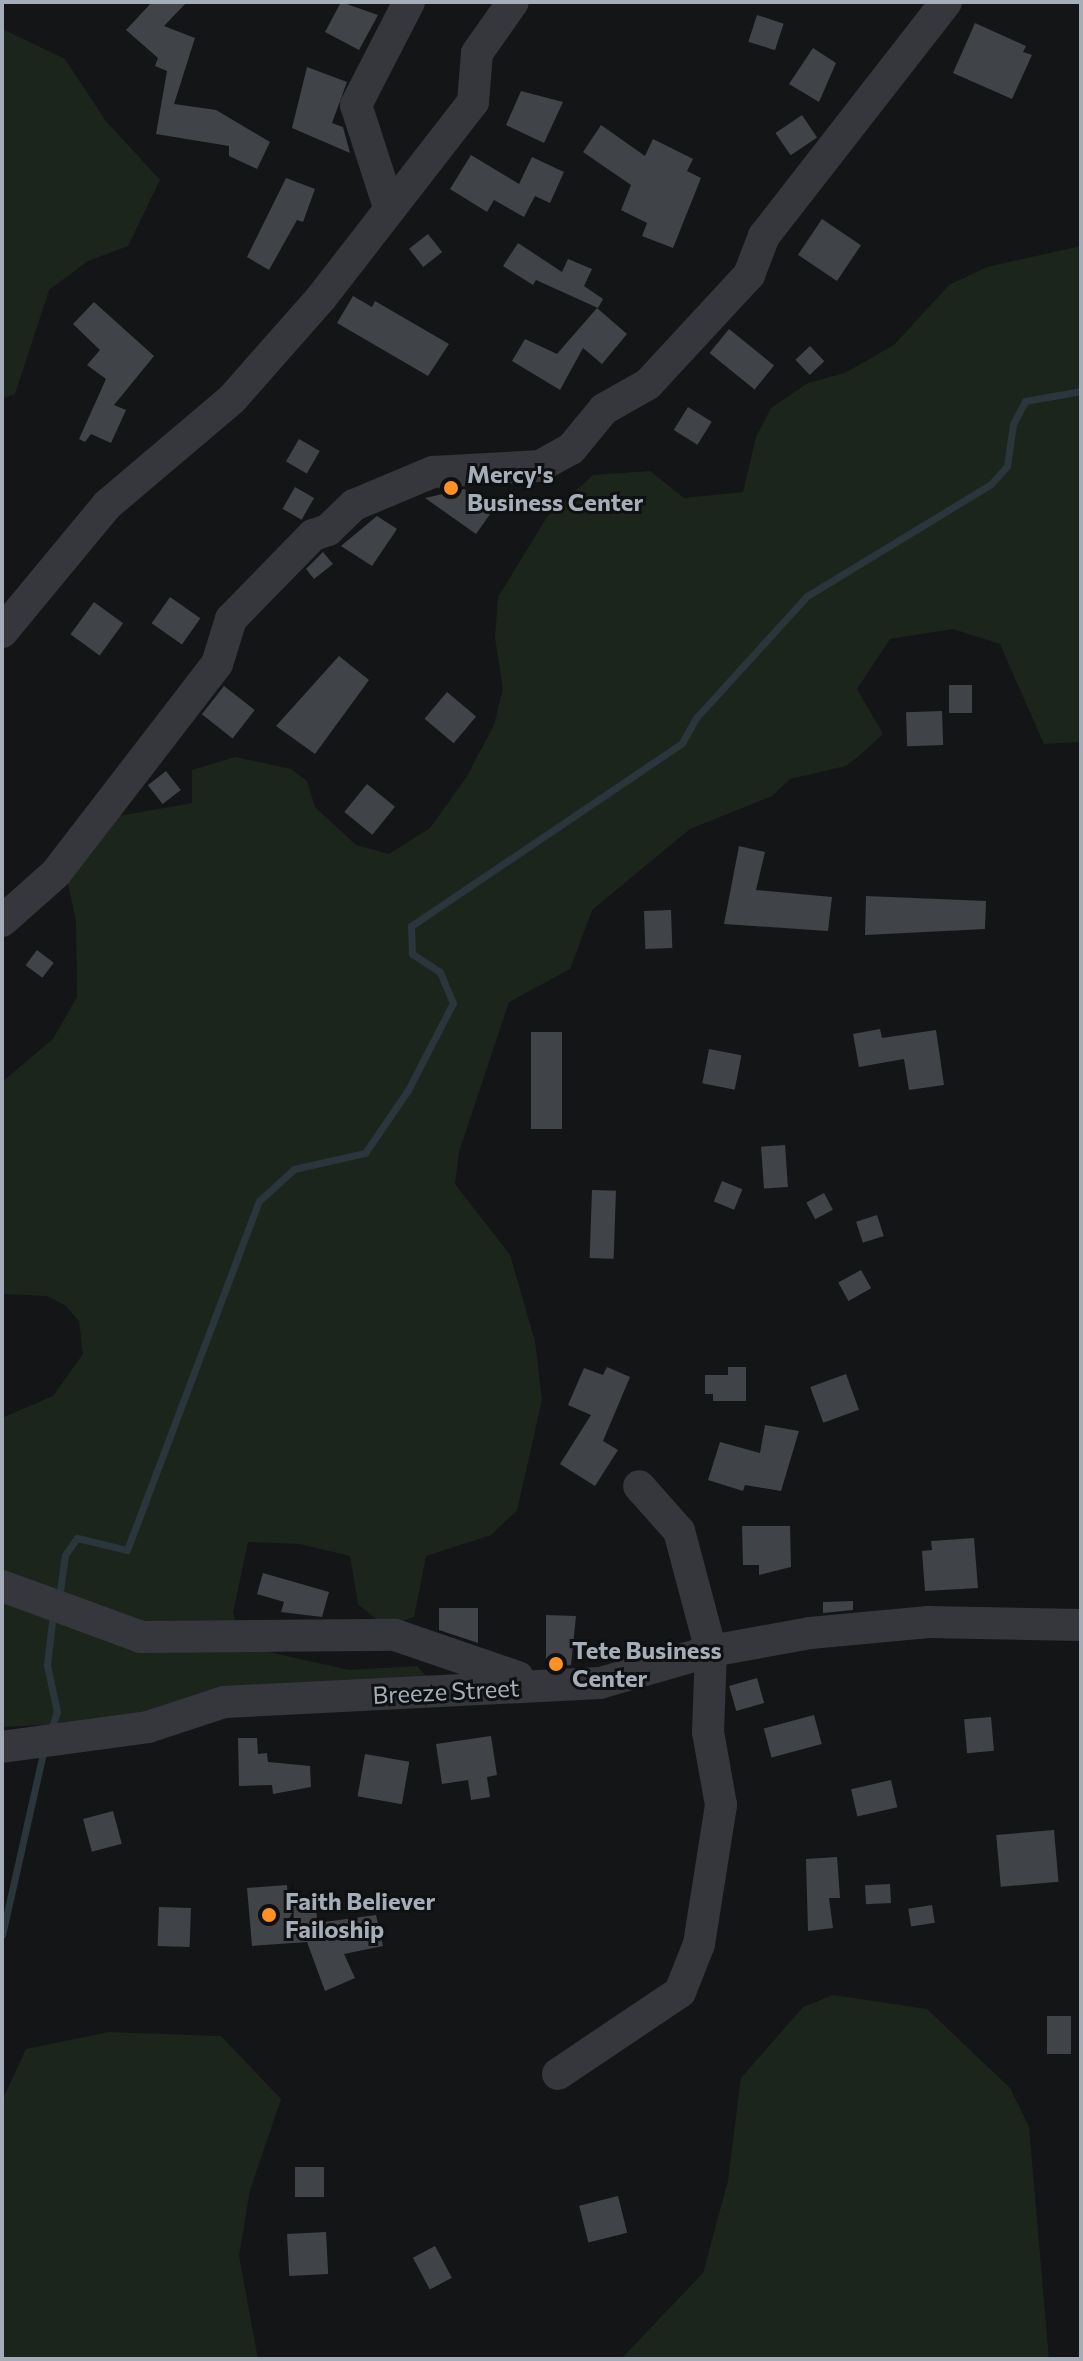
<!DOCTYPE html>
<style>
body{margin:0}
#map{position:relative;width:1083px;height:2361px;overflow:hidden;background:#141517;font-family:Commissioner,sans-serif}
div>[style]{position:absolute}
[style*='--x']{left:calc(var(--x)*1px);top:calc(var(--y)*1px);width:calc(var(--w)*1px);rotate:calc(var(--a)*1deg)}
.green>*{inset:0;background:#1c251c}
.stream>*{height:7px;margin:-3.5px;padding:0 3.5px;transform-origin:3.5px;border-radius:3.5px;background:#2a363b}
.building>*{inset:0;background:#404347;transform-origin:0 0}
.minor>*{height:32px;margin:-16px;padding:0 16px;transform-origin:16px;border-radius:16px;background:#35373c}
.dots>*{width:22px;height:22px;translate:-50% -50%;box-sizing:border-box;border:4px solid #0f1012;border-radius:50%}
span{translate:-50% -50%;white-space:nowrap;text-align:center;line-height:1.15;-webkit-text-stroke:6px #0f1012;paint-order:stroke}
.poi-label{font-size:24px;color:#a5aeb8;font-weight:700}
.left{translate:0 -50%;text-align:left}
.street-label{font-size:24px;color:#a5aeb8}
.frame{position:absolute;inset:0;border:4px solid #a5aeb8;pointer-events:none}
</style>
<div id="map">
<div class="green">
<div style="clip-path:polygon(2px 29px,65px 59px,105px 120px,160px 180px,128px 246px,88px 261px,49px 290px,15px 394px,2px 399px)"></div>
<div style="clip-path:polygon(1081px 246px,1081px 742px,1044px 744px,1000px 644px,953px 629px,890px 639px,857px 689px,883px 734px,859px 756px,846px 766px,790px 779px,772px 796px,690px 829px,592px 910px,570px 969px,509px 1002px,459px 1152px,455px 1184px,510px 1255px,535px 1341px,542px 1400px,517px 1510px,491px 1535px,426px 1556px,414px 1617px,399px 1622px,376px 1619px,358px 1604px,350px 1556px,300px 1544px,248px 1542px,233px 1613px,240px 1638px,260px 1650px,349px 1670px,417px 1666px,431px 1682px,124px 1721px,2px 1727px,2px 1610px,8px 1588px,2px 1580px,2px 1418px,53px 1396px,83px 1354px,79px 1321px,65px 1305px,47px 1296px,2px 1294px,2px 1082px,53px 1039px,77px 997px,76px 921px,67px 879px,119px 816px,192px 803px,192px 770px,235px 757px,291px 769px,307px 781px,315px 807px,356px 845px,389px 854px,430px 828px,466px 778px,494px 725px,503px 689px,495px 638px,498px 597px,547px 517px,593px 475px,650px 471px,684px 498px,743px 492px,756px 437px,771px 408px,808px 383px,845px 373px,894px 345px,949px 285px,987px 267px)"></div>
<div style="clip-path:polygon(833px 1995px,927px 2009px,1010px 2088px,1029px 2127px,1049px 2359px,621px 2359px,703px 2273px,728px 2181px,741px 2078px,803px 2007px)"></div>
<div style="clip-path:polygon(109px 2032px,221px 2036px,281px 2099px,250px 2190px,239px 2256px,258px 2359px,2px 2359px,2px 2101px,26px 2049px)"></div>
</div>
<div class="stream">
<div style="--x:59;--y:1598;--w:43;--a:-82.1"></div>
<div style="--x:65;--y:1555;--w:21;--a:-55"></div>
<div style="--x:77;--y:1538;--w:51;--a:13.5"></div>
<div style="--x:127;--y:1550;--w:373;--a:-69.3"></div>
<div style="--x:259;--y:1201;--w:47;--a:-42.4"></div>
<div style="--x:294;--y:1169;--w:73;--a:-12.7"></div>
<div style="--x:365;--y:1153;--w:76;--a:-55.7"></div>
<div style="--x:408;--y:1090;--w:98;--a:-62.7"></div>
<div style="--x:453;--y:1003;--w:34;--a:-113"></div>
<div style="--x:440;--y:972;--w:33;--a:-147"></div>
<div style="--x:412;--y:954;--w:28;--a:-92"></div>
<div style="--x:411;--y:926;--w:327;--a:-34"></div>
<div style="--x:682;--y:743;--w:29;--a:-61"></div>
<div style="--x:696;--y:718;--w:165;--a:-47.7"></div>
<div style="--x:807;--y:596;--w:215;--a:-31.3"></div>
<div style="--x:991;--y:484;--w:24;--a:-48"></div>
<div style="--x:1007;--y:466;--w:42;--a:-81.9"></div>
<div style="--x:1013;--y:424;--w:26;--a:-62"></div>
<div style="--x:1025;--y:401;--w:57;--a:-10.1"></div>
<div style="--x:51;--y:1730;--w:19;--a:-72"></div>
<div style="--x:57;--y:1712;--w:48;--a:-102"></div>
<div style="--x:47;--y:1665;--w:52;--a:-83.4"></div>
<div style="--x:2;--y:1935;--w:191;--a:-77.3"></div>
</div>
<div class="building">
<div style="clip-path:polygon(152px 2px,187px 2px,164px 26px,195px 38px,174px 104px,216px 110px,270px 142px,257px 169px,229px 156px,229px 146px,156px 134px,167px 71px,155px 66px,158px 58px,126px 30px)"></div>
<div style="clip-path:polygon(341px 2px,378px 15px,359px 50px,325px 32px)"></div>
<div style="left:757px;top:15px;width:28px;height:28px;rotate:18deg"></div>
<div style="clip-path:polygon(975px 23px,1026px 46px,1023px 52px,1032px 55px,1012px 99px,953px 73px)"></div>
<div style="clip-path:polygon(813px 48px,836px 63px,819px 102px,789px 84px)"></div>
<div style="clip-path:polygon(307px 67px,347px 82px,332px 123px,343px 127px,350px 153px,292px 128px)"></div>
<div style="clip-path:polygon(521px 91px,563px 102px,544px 143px,506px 125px)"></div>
<div style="left:802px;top:115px;width:27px;height:32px;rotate:56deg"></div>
<div style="clip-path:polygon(601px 125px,645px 156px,653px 139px,693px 159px,687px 171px,701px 178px,673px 248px,642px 236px,647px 223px,621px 210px,631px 185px,583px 152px)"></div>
<div style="clip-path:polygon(471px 155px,519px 184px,532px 157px,564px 172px,550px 203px,535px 196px,524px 217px,494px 200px,487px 212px,450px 189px)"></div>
<div style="clip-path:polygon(286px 178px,315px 189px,303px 222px,297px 220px,269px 270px,247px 257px)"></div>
<div style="left:822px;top:219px;width:47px;height:43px;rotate:34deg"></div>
<div style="left:428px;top:234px;width:23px;height:24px;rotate:52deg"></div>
<div style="clip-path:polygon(518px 243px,562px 272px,568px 259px,592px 269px,584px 286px,603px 299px,598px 308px,536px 280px,533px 285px,503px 266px)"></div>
<div style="clip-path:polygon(353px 296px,372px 307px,375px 301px,449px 344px,428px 376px,337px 323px)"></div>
<div style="clip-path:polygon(94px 302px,154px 356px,114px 405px,126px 410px,111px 443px,91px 434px,85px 442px,79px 439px,106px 379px,87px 365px,100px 350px,73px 324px)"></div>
<div style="clip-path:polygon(597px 308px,627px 334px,602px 364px,583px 348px,560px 390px,512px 361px,525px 339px,557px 354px)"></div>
<div style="left:729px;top:329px;width:58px;height:31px;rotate:39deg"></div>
<div style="left:810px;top:346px;width:21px;height:20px;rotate:47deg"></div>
<div style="left:688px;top:407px;width:28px;height:27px;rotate:32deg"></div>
<div style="left:299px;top:439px;width:24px;height:26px;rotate:30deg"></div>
<div style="left:295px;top:487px;width:22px;height:25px;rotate:30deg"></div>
<div style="clip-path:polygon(464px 489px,493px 510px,476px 534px,425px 498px)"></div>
<div style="clip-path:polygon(377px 516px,397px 529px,372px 566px,341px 546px)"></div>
<div style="clip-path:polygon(323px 552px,333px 564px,314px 579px,306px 569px)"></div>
<div style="left:170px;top:597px;width:37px;height:32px;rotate:35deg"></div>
<div style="left:94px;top:602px;width:36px;height:40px;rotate:36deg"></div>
<div style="clip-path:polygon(339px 656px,369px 680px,315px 754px,276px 726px)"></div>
<div style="left:949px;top:685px;width:23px;height:28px"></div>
<div style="left:224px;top:686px;width:39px;height:36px;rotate:38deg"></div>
<div style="left:447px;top:692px;width:38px;height:35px;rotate:40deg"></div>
<div style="left:942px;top:711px;width:34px;height:36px;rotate:88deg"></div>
<div style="left:166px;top:771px;width:24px;height:23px;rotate:52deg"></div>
<div style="left:367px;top:784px;width:36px;height:36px;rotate:39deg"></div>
<div style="clip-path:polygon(739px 846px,765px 852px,756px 890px,832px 897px,828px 931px,724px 924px)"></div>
<div style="clip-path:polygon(866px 896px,986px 901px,985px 929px,865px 935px)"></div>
<div style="left:671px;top:910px;width:38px;height:27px;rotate:88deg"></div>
<div style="left:37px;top:950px;width:21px;height:19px;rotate:37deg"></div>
<div style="clip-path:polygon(880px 1029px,882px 1038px,936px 1030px,944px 1085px,909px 1090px,904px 1059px,859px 1067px,853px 1034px)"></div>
<div style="left:531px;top:1032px;width:31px;height:97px"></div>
<div style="left:709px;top:1049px;width:33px;height:35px;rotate:11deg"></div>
<div style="left:785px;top:1145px;width:42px;height:24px;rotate:86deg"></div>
<div style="left:722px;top:1181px;width:22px;height:22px;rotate:22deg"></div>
<div style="left:592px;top:1190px;width:24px;height:68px;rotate:2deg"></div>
<div style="left:824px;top:1193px;width:19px;height:20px;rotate:62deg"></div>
<div style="left:877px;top:1215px;width:22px;height:22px;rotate:72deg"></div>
<div style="left:861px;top:1270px;width:21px;height:26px;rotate:61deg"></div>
<div style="clip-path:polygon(607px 1367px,630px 1377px,603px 1441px,618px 1450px,595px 1486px,560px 1464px,591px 1415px,568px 1405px,584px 1368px,603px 1375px)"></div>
<div style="clip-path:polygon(728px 1367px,746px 1367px,746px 1401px,713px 1401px,713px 1394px,705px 1394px,705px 1375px,728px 1375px)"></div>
<div style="left:846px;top:1374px;width:38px;height:38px;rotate:70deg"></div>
<div style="clip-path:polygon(765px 1425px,799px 1431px,781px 1491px,745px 1485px,743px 1491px,708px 1480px,720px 1442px,760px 1453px)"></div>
<div style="clip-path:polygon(742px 1526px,790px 1526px,791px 1567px,759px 1575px,759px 1565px,743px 1565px)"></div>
<div style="clip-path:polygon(974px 1538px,978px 1588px,925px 1591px,922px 1551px,932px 1550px,931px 1541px)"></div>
<div style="clip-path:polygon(263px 1573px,329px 1592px,322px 1617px,281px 1612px,284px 1602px,257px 1594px)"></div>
<div style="clip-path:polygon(853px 1601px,853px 1610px,823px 1613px,823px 1602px)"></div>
<div style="clip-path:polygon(439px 1608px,478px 1608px,478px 1643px,439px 1630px)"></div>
<div style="clip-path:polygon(546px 1615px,576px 1616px,571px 1665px,546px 1667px)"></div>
<div style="left:757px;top:1678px;width:26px;height:29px;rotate:74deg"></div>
<div style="left:814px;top:1715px;width:30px;height:52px;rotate:75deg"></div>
<div style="left:991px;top:1717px;width:34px;height:27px;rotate:85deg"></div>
<div style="clip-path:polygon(491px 1736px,497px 1775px,487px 1777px,490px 1797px,471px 1800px,468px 1780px,442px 1784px,436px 1744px)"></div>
<div style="clip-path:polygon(238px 1738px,257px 1738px,258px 1754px,267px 1753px,268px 1762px,310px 1766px,311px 1787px,273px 1794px,272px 1785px,239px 1786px)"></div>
<div style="left:365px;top:1754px;width:45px;height:43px;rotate:10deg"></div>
<div style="left:891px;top:1780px;width:28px;height:41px;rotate:77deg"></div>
<div style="left:113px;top:1811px;width:34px;height:31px;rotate:75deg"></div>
<div style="left:1054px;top:1830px;width:52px;height:58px;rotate:85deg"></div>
<div style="clip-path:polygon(837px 1857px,840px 1898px,829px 1898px,833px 1928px,808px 1931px,806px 1859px)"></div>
<div style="left:890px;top:1884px;width:19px;height:25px;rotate:87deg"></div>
<div style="clip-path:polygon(287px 1885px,288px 1900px,316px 1898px,317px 1923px,376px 1915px,383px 1946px,344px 1954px,355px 1978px,325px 1991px,307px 1942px,252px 1946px,247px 1888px)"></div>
<div style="left:932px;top:1905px;width:18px;height:24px;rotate:81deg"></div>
<div style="left:159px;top:1907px;width:32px;height:39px;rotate:2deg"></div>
<div style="left:1047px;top:2016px;width:24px;height:38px"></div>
<div style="left:295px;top:2167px;width:29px;height:30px"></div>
<div style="left:618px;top:2196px;width:38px;height:40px;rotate:76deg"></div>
<div style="left:326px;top:2232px;width:42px;height:39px;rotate:87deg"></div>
<div style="left:435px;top:2246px;width:36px;height:25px;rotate:62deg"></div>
</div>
<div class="minor">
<div style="--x:388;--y:204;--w:104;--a:-107.9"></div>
<div style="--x:356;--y:105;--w:116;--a:-62.8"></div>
<div style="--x:2;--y:632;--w:165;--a:-50.4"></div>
<div style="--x:107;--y:505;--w:164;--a:-40.3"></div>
<div style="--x:232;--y:399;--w:135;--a:-48.6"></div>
<div style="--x:321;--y:298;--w:248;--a:-52.2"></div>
<div style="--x:473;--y:102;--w:49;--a:-85.3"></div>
<div style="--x:477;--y:53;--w:62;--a:-54.8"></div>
<div style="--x:2;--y:921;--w:72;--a:-41.6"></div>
<div style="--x:56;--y:873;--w:264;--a:-52.4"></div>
<div style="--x:217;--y:664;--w:47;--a:-72.7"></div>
<div style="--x:231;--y:619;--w:117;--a:-45.7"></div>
<div style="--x:313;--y:535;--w:16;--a:-18"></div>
<div style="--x:328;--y:530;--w:36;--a:-44"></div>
<div style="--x:354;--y:505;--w:86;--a:-22.7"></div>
<div style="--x:433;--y:472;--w:107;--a:-3.2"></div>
<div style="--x:540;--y:466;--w:35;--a:-29"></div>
<div style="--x:571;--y:449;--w:52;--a:-50.5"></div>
<div style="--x:604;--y:409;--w:51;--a:-29.6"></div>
<div style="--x:648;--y:384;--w:149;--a:-47.2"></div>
<div style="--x:749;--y:275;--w:42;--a:-69"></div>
<div style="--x:764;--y:236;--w:296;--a:-52.1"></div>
<div style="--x:2;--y:1586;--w:148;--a:20.1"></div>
<div style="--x:141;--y:1637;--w:254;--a:-0.5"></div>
<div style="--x:395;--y:1635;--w:130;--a:18.9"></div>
<div style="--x:2;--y:1747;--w:147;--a:-7.8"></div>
<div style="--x:148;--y:1727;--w:80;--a:-18.2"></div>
<div style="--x:224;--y:1702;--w:376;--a:-2.9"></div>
<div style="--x:600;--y:1683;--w:116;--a:-16.1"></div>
<div style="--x:711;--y:1651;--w:101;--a:-10.3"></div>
<div style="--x:810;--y:1633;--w:119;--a:-5.3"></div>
<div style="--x:928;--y:1622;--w:153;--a:1.1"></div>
<div style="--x:558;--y:2074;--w:147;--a:-33.9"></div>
<div style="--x:680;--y:1992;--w:52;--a:-68.4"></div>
<div style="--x:699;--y:1944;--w:141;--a:-81"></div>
<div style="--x:721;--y:1805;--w:74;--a:-100.1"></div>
<div style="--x:708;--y:1732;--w:81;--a:-87.9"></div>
<div style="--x:711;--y:1651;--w:124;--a:-104.9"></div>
<div style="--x:679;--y:1531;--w:60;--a:-131.6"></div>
</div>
<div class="dots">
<div style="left:451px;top:488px;background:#ff9124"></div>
<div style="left:556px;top:1664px;background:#ff9124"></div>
<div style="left:269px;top:1915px;background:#ff9124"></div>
</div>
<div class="poi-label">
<span class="left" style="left:467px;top:488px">Mercy's<br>Business Center</span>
<span class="left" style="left:572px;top:1664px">Tete Business<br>Center</span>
<span class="left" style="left:285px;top:1915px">Faith Believer<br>Failoship</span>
</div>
<div class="street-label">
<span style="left:446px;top:1691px;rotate:-3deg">Breeze Street</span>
</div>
<div class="frame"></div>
</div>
